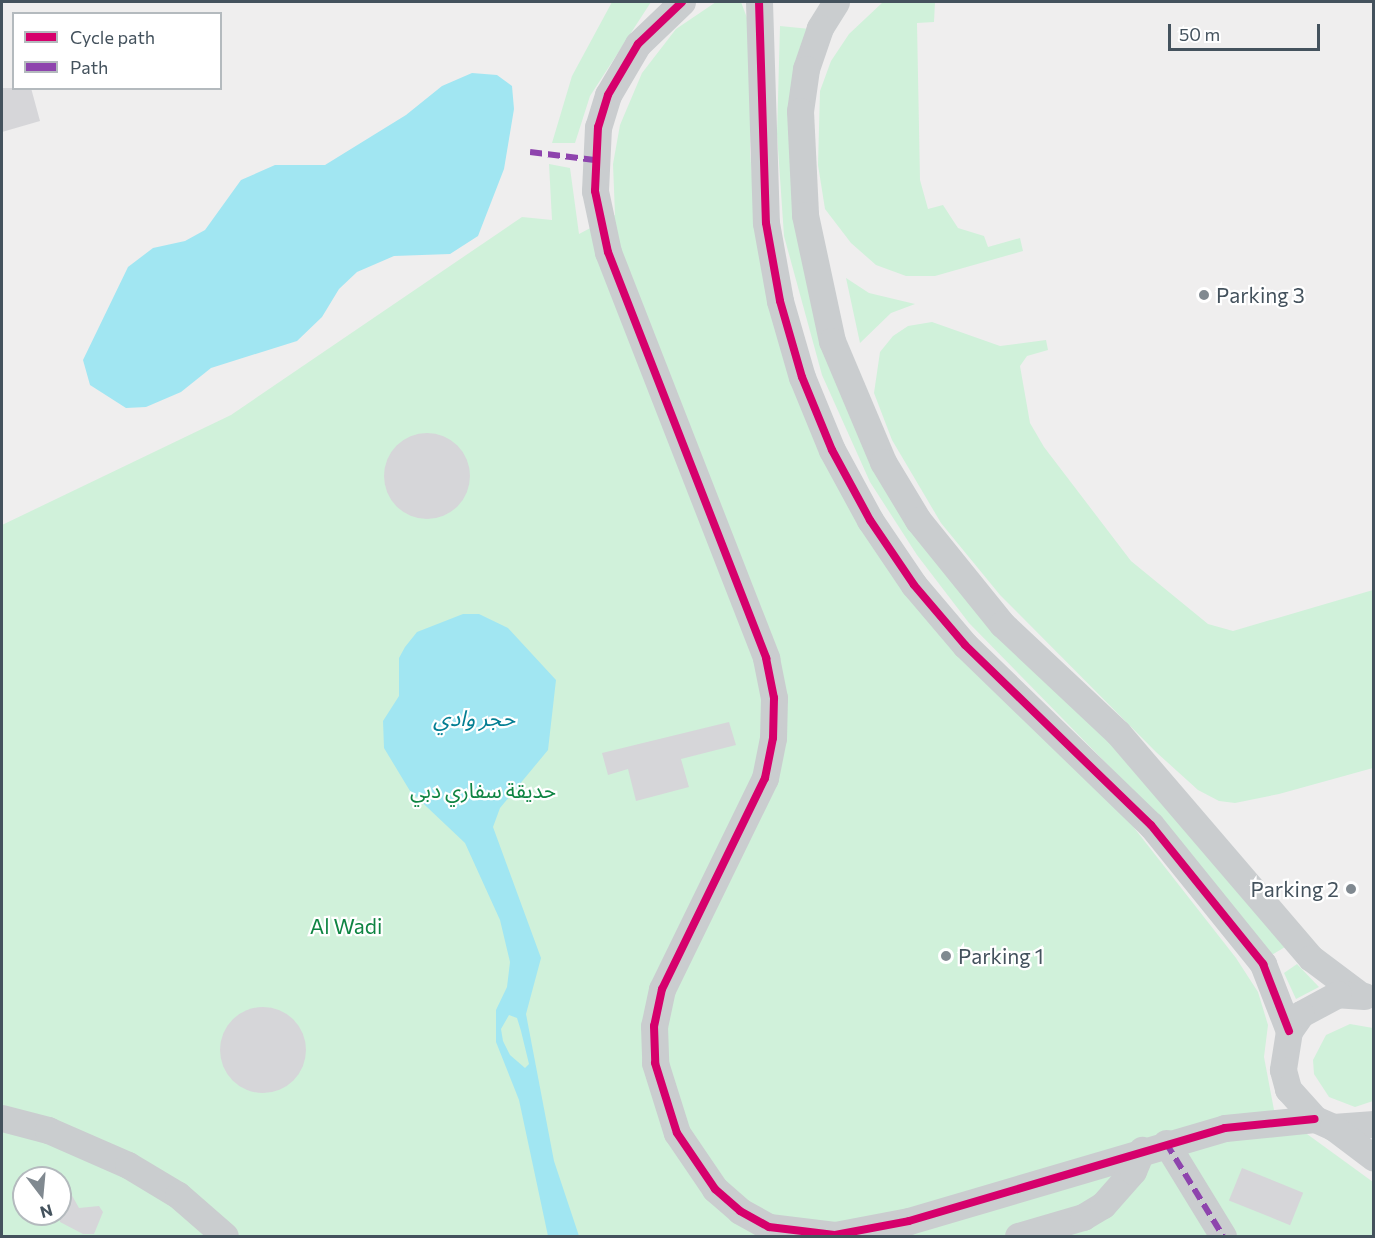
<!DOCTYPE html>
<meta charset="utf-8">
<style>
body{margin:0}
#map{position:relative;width:1375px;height:1238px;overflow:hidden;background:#efeeee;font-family:Commissioner,"Noto Sans Arabic",sans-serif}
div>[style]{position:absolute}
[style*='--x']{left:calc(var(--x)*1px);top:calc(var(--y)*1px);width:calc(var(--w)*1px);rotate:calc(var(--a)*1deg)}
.green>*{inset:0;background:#d0f1da}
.water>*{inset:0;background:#a1e6f2}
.building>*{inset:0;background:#d6d6d9;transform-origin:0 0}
.round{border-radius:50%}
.minor>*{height:27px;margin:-13.5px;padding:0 13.5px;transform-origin:13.5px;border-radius:13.5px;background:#cacdcf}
.quiet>*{height:6px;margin-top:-3px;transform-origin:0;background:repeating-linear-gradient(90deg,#8e44ad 0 12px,transparent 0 18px)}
.cycleway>*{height:8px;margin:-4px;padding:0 4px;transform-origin:4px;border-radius:4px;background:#d6006c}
.dots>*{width:16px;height:16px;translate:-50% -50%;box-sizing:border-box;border:3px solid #fff;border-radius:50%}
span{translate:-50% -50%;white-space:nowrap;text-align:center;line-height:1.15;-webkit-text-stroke:4.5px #fff;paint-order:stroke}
.poi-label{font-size:21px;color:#44525d}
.left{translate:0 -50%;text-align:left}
.right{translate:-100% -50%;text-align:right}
.park-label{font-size:21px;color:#0e8442}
.water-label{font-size:22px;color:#037e93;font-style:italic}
.frame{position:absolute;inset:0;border:3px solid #44525d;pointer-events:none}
.legend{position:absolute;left:12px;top:12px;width:210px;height:78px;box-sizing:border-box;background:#fff;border:2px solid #b4babe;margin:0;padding:8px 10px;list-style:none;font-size:18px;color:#44525d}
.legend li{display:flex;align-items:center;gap:12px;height:30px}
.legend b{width:30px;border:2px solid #b4babe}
.north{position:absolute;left:12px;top:1166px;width:60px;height:60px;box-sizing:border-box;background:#fff;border:2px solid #b4babe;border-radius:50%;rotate:164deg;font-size:16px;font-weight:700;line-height:24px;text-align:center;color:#44525d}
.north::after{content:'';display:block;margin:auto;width:21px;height:27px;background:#808990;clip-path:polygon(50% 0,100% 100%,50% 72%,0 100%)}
.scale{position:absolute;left:1168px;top:24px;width:152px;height:27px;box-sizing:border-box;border:3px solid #44525d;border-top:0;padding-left:8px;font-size:18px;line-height:21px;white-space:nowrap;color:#44525d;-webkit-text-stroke:4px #fff;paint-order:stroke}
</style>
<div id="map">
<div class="green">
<div style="clip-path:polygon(612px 2px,651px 2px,590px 96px,575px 143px,552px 143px,572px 76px)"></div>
<div style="clip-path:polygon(evenodd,716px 2px,741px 2px,752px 31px,750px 152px,755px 212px,833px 475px,1117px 806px,1236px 958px,1258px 992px,1268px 1025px,1264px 1057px,1274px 1110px,1373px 1182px,1373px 1236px,2px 1236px,2px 525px,231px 415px,522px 217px,552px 220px,549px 164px,570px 168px,579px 234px,615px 215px,613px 164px,620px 125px,642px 73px,676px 29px,716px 2px,24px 1178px,60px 1178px,60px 1214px,24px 1214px,24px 1178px)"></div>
<div style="clip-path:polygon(883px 2px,935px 2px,934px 22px,917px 23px,920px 180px,928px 209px,943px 205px,958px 228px,984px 236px,988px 247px,1020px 238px,1023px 251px,935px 276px,906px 276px,876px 265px,851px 243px,825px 209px,818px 165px,820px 91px,831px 61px,849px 34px)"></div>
<div style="clip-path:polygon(780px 26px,810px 29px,796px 168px,885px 477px,1142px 771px,1285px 947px,1270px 956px,1154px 812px,969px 623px,917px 555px,870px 482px,822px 375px,784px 236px,777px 134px)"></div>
<div style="clip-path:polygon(846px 278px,869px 293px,915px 304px,891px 313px,860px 343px)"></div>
<div style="clip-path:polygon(932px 322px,1000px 346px,1046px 340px,1048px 350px,1027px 356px,1020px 366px,1030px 423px,1044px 447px,1131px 561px,1208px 624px,1233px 631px,1373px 590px,1373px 768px,1279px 794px,1235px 803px,1219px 801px,1198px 790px,1156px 752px,1000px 595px,941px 523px,892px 440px,874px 393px,880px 352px,893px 336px,908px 326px)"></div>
<div style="clip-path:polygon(1297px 964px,1319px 987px,1296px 999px,1284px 973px)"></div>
<div style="clip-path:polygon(1350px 1024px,1373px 1028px,1373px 1101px,1355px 1107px,1329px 1097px,1314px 1074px,1313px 1060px,1326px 1035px)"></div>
</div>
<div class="water">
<div style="clip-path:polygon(472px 73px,497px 75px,512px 86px,514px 109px,504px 169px,478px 236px,450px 254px,394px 256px,357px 272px,339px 289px,322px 317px,297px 341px,211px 368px,181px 392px,146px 407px,126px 408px,90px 385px,83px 360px,128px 267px,153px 248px,185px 241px,205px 230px,241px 180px,275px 165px,325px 165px,406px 115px,442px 86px)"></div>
<div style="clip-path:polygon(evenodd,463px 614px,479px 614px,508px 628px,556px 680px,548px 750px,500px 808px,493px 827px,541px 958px,526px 1014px,554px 1161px,579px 1236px,548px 1236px,519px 1100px,496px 1042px,496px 1010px,507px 987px,510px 962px,500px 920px,465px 843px,410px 791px,384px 748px,383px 721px,399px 696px,399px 658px,405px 647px,417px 632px,463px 614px,509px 1015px,517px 1018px,521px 1031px,529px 1064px,525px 1068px,510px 1055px,503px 1041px,501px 1029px,509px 1015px)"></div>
</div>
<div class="building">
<div style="clip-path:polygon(2px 88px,31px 88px,40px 121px,2px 132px)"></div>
<div class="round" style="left:384px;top:433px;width:86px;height:86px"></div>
<div style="clip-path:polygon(729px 722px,736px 745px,681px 759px,689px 787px,636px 801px,628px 769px,608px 775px,602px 753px)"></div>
<div class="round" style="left:220px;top:1007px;width:86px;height:86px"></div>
<div style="left:1242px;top:1168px;width:66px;height:35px;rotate:22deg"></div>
<div style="clip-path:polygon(60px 1174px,79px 1208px,99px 1206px,103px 1212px,94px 1234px,83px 1234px,60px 1222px)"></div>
</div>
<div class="minor">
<div style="--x:682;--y:2;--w:61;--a:136.3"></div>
<div style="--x:638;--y:44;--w:59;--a:120.5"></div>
<div style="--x:608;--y:95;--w:34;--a:107"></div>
<div style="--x:598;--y:127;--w:64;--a:92.7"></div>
<div style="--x:595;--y:191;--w:62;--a:78"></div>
<div style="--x:608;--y:252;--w:436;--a:68.7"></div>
<div style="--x:766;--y:658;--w:41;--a:78.7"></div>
<div style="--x:774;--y:698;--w:40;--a:91.4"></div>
<div style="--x:773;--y:738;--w:41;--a:101.3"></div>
<div style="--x:765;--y:778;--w:235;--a:116"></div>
<div style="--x:662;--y:989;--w:38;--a:102"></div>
<div style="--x:654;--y:1026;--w:37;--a:88"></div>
<div style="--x:655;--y:1063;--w:73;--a:72.6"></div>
<div style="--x:677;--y:1133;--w:68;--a:55.8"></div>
<div style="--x:715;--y:1189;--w:33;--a:41"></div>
<div style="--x:740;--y:1211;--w:33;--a:29"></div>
<div style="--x:769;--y:1227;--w:66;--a:6.9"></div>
<div style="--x:835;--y:1235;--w:75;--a:-10.7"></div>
<div style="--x:909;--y:1221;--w:329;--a:-16.4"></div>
<div style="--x:1225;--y:1128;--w:90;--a:-5.7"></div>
<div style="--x:759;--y:2;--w:221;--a:88.2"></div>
<div style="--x:766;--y:223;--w:79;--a:79.8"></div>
<div style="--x:780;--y:301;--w:79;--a:73.9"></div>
<div style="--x:802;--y:377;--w:79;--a:67.7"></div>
<div style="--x:832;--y:450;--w:80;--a:61.5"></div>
<div style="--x:870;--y:520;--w:78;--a:55.9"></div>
<div style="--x:914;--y:585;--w:79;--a:49.6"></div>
<div style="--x:965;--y:645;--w:259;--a:44.1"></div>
<div style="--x:1151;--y:825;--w:179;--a:51.1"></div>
<div style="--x:1263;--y:964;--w:72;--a:68.8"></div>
<div style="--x:836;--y:2;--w:31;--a:122"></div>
<div style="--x:820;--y:28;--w:43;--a:108.9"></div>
<div style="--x:806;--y:69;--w:42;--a:98.1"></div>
<div style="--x:800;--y:111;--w:104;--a:87.2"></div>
<div style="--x:805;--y:215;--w:129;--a:77.9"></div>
<div style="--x:832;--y:341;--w:131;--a:67.1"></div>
<div style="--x:883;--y:462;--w:68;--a:58.9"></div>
<div style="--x:918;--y:520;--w:134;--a:51.1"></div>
<div style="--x:1002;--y:624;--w:159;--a:43.2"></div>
<div style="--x:1118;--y:733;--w:296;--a:49.4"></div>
<div style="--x:1311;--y:958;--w:60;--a:36.9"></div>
<div style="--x:1364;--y:996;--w:26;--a:-176"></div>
<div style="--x:1338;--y:994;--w:42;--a:151.6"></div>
<div style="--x:1301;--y:1014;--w:21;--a:125"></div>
<div style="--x:1289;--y:1031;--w:39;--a:99"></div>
<div style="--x:1283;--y:1070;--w:20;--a:75"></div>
<div style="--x:1288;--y:1089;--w:40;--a:48"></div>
<div style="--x:1315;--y:1119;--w:20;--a:24"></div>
<div style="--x:1333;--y:1127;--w:41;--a:-4.2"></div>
<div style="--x:2;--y:1118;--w:48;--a:14.6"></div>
<div style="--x:48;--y:1130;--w:87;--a:23.6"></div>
<div style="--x:128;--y:1165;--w:58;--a:31"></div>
<div style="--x:178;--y:1195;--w:62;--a:41.1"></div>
<div style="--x:1333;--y:1127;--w:51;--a:37.1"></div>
<div style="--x:1166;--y:1143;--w:109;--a:58.5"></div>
<div style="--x:1018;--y:1236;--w:68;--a:-16.3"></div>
<div style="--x:1083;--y:1217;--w:23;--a:-31"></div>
<div style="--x:1103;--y:1205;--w:45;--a:-48.6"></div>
<div style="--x:1133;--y:1171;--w:23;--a:-67"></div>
</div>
<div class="quiet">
<div style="--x:530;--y:152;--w:65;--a:7"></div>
<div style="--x:1166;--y:1143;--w:109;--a:58.5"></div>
</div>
<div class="cycleway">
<div style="--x:682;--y:2;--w:61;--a:136.3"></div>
<div style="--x:638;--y:44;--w:59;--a:120.5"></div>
<div style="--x:608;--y:95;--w:34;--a:107"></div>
<div style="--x:598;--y:127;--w:64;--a:92.7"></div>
<div style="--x:595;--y:191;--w:62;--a:78"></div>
<div style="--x:608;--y:252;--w:436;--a:68.7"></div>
<div style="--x:766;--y:658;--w:41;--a:78.7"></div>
<div style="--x:774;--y:698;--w:40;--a:91.4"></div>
<div style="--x:773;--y:738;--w:41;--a:101.3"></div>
<div style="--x:765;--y:778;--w:235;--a:116"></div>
<div style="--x:662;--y:989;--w:38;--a:102"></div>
<div style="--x:654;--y:1026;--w:37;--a:88"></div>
<div style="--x:655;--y:1063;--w:73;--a:72.6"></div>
<div style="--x:677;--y:1133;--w:68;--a:55.8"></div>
<div style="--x:715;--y:1189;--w:33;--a:41"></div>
<div style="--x:740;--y:1211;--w:33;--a:29"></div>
<div style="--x:769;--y:1227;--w:66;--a:6.9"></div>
<div style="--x:835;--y:1235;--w:75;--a:-10.7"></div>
<div style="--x:909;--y:1221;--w:329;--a:-16.4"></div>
<div style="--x:1225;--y:1128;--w:90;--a:-5.7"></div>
<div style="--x:759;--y:2;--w:221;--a:88.2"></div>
<div style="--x:766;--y:223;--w:79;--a:79.8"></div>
<div style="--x:780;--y:301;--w:79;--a:73.9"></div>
<div style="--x:802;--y:377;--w:79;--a:67.7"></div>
<div style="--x:832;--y:450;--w:80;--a:61.5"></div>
<div style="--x:870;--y:520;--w:78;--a:55.9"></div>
<div style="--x:914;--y:585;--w:79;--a:49.6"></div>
<div style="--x:965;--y:645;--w:259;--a:44.1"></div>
<div style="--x:1151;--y:825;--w:179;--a:51.1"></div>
<div style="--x:1263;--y:964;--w:72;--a:68.8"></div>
</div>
<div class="dots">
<div style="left:1204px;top:295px;background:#808990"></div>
<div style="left:1351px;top:889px;background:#808990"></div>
<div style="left:946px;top:956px;background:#808990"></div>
</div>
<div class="poi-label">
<span class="left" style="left:1216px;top:295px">Parking 3</span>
<span class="right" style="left:1339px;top:889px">Parking 2</span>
<span class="left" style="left:958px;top:956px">Parking 1</span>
</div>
<div class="park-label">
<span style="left:483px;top:790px">حديقة سفاري دبي</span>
<span style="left:346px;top:926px">Al Wadi</span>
</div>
<div class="water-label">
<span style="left:474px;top:718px">حجر وادي</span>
</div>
<div class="frame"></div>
<ul class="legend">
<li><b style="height:8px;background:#d6006c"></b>Cycle path</li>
<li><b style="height:8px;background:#8e44ad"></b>Path</li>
</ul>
<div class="north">N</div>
<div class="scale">50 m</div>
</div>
